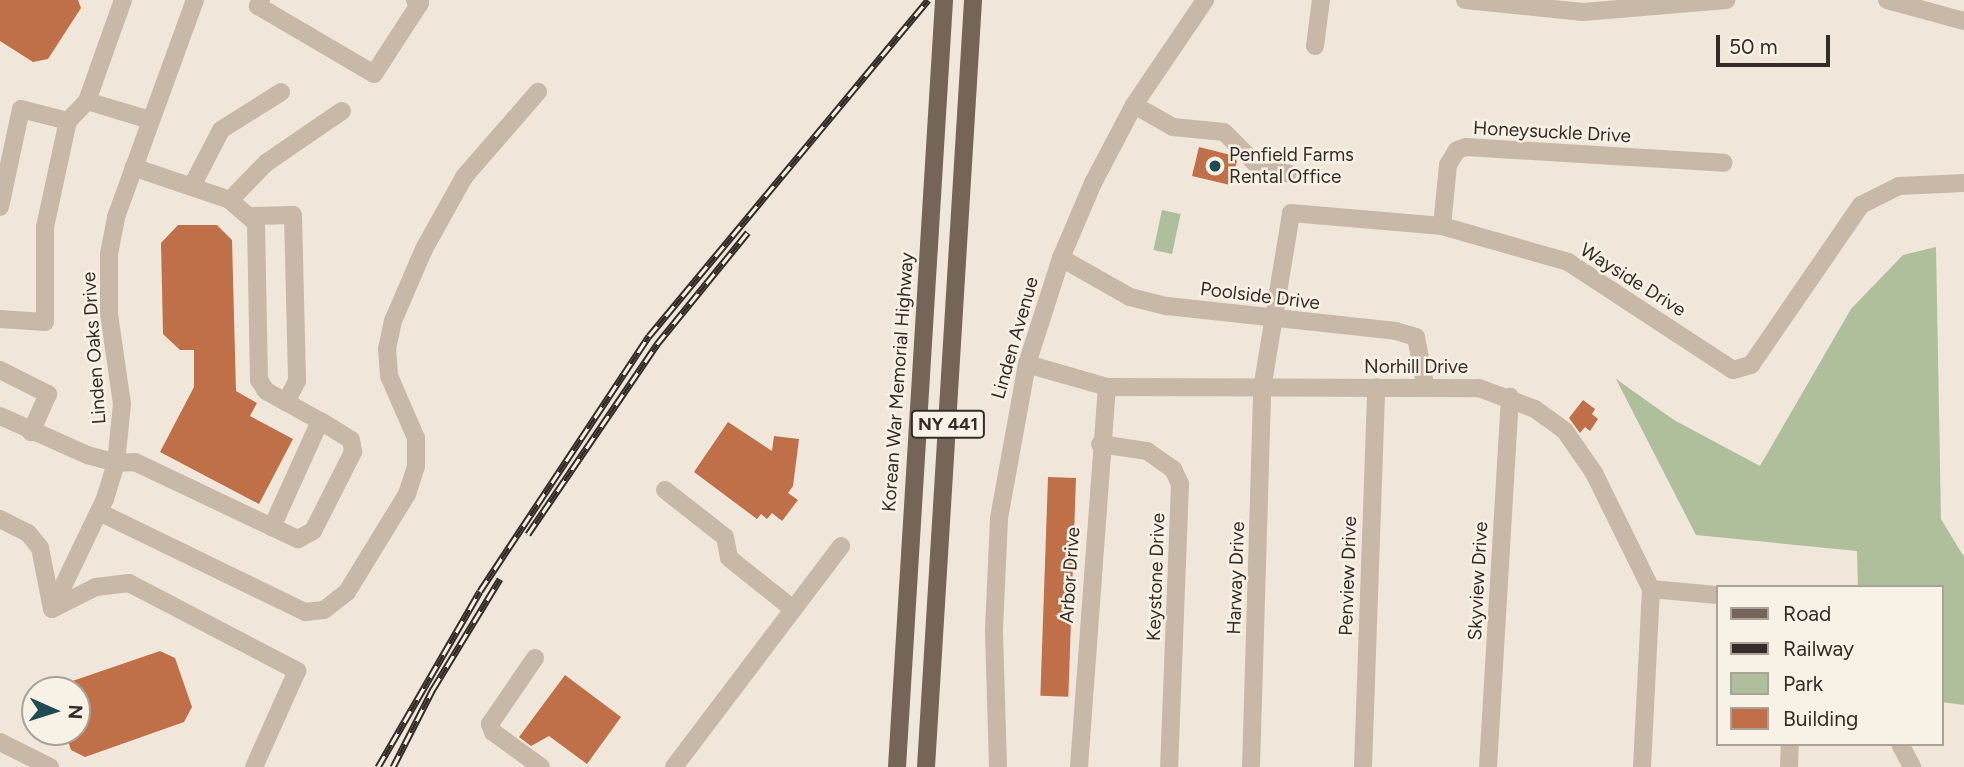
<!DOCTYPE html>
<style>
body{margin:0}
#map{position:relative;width:1964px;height:767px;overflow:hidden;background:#f0e7da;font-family:Figtree,sans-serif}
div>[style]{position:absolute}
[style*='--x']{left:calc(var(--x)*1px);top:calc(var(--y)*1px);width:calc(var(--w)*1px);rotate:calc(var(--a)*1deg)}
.green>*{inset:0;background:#afbe9b;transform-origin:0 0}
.building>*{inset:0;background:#bf7048;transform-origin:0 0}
.minor>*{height:18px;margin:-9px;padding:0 9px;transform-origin:9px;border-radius:9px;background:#c7b8a7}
.major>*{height:18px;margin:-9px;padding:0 9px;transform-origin:9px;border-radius:9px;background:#756559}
.rail>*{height:7px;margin-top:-3.5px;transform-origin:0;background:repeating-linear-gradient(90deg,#f8f1e6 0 13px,#342c27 0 26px);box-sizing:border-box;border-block:2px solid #342c27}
.dots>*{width:19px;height:19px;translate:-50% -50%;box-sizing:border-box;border:4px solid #f8f1e6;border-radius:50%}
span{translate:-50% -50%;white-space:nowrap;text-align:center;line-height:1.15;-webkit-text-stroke:5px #f8f1e6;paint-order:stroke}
.shield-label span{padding:2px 5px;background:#f8f1e6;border:2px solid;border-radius:5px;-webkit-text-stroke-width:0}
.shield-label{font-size:18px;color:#342c27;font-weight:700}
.street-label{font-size:19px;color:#342c27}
.poi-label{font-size:19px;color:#342c27}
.left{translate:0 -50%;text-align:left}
.legend{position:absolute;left:1716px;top:585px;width:228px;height:161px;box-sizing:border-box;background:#f8f1e6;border:2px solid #aaa29a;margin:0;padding:9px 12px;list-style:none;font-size:21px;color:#342c27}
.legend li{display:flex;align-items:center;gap:14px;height:35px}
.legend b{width:35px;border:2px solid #aaa29a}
.north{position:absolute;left:21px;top:676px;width:70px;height:70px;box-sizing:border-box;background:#f8f1e6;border:2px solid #aaa29a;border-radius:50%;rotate:93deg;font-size:19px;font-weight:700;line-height:28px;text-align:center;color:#342c27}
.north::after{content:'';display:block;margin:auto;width:24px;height:32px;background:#1f4b53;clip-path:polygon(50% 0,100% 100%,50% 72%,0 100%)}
.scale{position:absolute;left:1716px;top:35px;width:114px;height:32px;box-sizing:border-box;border:4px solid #342c27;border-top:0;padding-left:9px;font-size:21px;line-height:24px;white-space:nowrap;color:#342c27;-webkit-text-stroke:5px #f8f1e6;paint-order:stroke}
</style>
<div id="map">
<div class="green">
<div style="left:1162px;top:210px;width:19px;height:41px;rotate:12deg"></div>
<div style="clip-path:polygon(1936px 247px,1941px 519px,1964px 557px,1964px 705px,1941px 702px,1941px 587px,1858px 587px,1857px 551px,1696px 535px,1616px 379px,1674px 420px,1760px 466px,1851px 309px,1903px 255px)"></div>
</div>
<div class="building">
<div style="clip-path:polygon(0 0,78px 0,81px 8px,48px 59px,33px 62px,0 41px)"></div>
<div style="clip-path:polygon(1199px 147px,1231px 155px,1237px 161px,1230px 185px,1192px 176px)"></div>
<div style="clip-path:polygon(178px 225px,217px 225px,232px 240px,236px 391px,257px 403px,250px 416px,293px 439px,259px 504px,160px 452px,194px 387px,194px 350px,180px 350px,163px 334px,161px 243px)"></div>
<div style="clip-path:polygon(1583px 400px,1595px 409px,1592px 414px,1598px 419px,1590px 431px,1585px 427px,1580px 433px,1569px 418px)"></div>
<div style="clip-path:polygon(728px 422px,772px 451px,774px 436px,799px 439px,793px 486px,788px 493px,798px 500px,782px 521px,772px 513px,767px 519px,761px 514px,757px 519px,694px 472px)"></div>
<div style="left:1048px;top:477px;width:28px;height:219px;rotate:2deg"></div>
<div style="clip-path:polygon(160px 651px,175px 658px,192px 707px,184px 722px,85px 757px,71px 750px,65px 732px,77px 732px,77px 690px,52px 688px)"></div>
<div style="clip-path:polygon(565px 675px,621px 717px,587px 764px,549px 736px,531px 746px,519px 737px)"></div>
</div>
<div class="minor">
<div style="--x:123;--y:0;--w:107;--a:109.6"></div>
<div style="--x:87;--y:101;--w:66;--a:16.8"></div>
<div style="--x:261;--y:0;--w:7;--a:117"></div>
<div style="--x:258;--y:6;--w:134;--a:30.4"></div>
<div style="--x:374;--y:74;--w:85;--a:-57.1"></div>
<div style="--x:420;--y:3;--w:6;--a:-149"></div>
<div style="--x:1465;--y:0;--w:119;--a:5.8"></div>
<div style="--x:1583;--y:12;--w:144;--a:-4.8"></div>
<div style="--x:1887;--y:0;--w:80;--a:15.3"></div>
<div style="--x:1315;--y:46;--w:46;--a:-82.6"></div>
<div style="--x:1134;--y:105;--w:45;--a:29.4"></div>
<div style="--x:1173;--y:127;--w:51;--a:5.6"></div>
<div style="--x:1224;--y:132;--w:55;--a:45"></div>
<div style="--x:1263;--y:171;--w:25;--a:5"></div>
<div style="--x:192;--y:186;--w:63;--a:-62.6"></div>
<div style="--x:221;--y:130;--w:71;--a:-32.3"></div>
<div style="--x:230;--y:200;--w:52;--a:-45.8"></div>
<div style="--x:266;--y:163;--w:92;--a:-34.4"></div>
<div style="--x:0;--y:207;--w:100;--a:-77.9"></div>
<div style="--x:21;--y:109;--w:49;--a:14.3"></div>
<div style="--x:250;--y:216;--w:43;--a:-1.3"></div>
<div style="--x:293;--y:215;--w:166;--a:88.6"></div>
<div style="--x:297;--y:381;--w:24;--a:118"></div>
<div style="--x:1442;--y:226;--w:61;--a:-84.4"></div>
<div style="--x:1448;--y:165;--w:17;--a:-59"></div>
<div style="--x:1457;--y:150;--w:9;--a:-18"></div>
<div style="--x:1466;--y:147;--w:258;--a:3.5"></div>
<div style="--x:1061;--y:258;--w:79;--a:29.5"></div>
<div style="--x:1130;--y:297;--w:38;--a:14"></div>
<div style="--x:1167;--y:306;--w:230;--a:6.2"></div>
<div style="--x:1396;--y:331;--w:21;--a:17"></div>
<div style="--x:1416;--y:337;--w:48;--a:79.2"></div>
<div style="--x:0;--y:319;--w:45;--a:3.8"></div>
<div style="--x:45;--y:322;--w:95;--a:-90"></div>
<div style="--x:45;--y:227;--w:108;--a:-77.8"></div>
<div style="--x:68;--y:121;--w:28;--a:-46"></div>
<div style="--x:1027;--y:364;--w:83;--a:16"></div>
<div style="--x:1107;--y:387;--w:372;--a:0.2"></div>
<div style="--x:1479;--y:388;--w:60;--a:20.6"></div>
<div style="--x:1535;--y:409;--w:37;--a:36"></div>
<div style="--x:1565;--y:431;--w:51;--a:55.4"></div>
<div style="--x:1594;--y:473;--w:129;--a:63.8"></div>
<div style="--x:1651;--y:589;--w:178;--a:92.9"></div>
<div style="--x:0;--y:370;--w:54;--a:26.6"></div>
<div style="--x:48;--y:394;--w:42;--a:114.1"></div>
<div style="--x:0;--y:416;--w:95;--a:24.1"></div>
<div style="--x:87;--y:455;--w:30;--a:15"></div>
<div style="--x:116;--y:463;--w:19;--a:-3"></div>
<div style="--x:135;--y:462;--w:152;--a:25.4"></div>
<div style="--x:272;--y:527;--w:116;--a:-65.6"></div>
<div style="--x:320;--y:421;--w:62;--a:-150.9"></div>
<div style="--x:266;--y:391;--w:13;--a:-122"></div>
<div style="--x:259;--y:380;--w:157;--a:-91.1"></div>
<div style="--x:256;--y:223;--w:35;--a:-139"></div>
<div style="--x:230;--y:200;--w:102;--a:-161.2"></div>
<div style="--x:1100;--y:444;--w:48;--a:8.5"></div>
<div style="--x:1147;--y:451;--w:32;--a:35"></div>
<div style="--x:1173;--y:469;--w:17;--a:65"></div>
<div style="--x:1180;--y:484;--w:283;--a:92.2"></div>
<div style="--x:665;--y:490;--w:76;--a:38.1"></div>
<div style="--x:725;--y:537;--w:21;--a:79"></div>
<div style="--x:729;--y:558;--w:82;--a:38.6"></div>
<div style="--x:99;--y:512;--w:229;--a:25.9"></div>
<div style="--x:305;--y:612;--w:19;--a:-6"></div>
<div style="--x:324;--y:610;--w:29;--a:-38"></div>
<div style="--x:347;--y:592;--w:115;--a:-58.5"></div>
<div style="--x:407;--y:494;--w:29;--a:-72"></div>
<div style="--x:416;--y:466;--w:28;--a:-90"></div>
<div style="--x:416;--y:438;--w:68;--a:-113.5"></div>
<div style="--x:389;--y:376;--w:27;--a:-94"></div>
<div style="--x:387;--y:349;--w:29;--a:-78"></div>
<div style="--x:393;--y:321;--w:78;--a:-66.7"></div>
<div style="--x:424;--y:249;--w:82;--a:-60.9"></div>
<div style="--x:464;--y:177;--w:113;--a:-49"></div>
<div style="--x:0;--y:519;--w:31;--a:27"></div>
<div style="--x:28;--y:533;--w:19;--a:51"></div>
<div style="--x:40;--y:548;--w:62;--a:78.9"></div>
<div style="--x:272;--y:527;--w:29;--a:25"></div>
<div style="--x:298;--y:539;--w:17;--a:-28"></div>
<div style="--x:313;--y:531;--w:89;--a:-63.1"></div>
<div style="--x:353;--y:452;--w:12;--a:-99"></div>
<div style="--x:351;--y:440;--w:36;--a:-148"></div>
<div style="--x:1651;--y:589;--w:66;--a:5.2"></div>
<div style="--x:52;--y:609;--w:122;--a:-64.3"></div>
<div style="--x:105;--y:499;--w:38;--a:-73"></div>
<div style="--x:116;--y:463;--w:59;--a:-84.2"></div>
<div style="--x:122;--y:404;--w:91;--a:-98.2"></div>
<div style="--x:109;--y:314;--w:60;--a:-90"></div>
<div style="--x:109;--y:254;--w:38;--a:-79"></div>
<div style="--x:116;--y:217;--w:231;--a:-70"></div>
<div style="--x:52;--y:609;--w:49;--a:-26.6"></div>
<div style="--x:96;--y:587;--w:33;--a:-7"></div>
<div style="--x:129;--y:583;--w:190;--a:27.6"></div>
<div style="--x:297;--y:671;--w:105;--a:114.1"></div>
<div style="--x:535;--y:658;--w:80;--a:124.3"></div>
<div style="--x:490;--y:724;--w:9;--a:69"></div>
<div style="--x:493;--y:732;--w:59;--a:36.1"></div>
<div style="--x:0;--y:742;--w:56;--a:26.6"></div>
<div style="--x:1900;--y:744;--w:26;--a:62"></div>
<div style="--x:674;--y:767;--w:277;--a:-52.9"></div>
<div style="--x:998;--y:767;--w:138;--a:-91.7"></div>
<div style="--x:994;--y:629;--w:111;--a:-87.4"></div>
<div style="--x:999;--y:518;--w:157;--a:-79.7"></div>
<div style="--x:1027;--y:364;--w:111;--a:-72.2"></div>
<div style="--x:1061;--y:258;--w:82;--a:-66.9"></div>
<div style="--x:1093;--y:183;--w:88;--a:-62.3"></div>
<div style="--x:1134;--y:105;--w:127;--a:-55.9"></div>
<div style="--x:1079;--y:767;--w:381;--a:-85.8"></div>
<div style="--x:1251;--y:767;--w:378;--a:-88.3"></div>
<div style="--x:1262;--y:389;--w:178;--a:-80.6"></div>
<div style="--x:1291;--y:213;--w:152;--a:4.9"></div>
<div style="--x:1442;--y:226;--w:131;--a:15.9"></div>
<div style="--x:1568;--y:262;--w:197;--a:33.2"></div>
<div style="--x:1733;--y:370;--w:19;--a:-16"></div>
<div style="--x:1751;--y:365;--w:194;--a:-55.5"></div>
<div style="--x:1861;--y:205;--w:42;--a:-26.6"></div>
<div style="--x:1899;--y:186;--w:65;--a:-2.6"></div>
<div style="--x:1363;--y:767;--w:380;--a:-88"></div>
<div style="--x:1488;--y:767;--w:371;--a:-86.6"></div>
<div style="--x:1789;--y:767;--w:23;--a:-88"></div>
</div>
<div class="major">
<div style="--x:897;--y:767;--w:768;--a:-86.49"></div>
<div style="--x:926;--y:767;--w:768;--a:-86.49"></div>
</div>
<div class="rail">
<div style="--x:528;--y:534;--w:230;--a:-55.8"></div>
<div style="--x:657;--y:344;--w:144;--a:-50.9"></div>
<div style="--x:378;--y:767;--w:203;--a:-59.9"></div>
<div style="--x:480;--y:591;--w:306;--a:-56.5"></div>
<div style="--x:649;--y:336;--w:437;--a:-50.3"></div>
<div style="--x:393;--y:767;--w:88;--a:-62.9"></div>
<div style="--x:433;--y:689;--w:129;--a:-58.7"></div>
</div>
<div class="dots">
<div style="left:1215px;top:166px;background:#1f4b53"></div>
</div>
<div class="shield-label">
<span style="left:948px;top:424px">NY 441</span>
</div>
<div class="street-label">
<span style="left:1552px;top:132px;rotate:3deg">Honeysuckle Drive</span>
<span style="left:1633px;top:280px;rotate:32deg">Wayside Drive</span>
<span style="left:1260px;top:296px;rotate:7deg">Poolside Drive</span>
<span style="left:1015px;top:338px;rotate:-74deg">Linden Avenue</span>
<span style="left:94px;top:348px;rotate:-94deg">Linden Oaks Drive</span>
<span style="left:1416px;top:367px">Norhill Drive</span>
<span style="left:898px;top:382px;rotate:-86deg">Korean War Memorial Highway</span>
<span style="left:1070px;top:575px;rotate:-86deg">Arbor Drive</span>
<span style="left:1348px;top:576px;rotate:-88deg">Penview Drive</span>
<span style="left:1156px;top:577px;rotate:-88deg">Keystone Drive</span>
<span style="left:1236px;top:578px;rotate:-88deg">Harway Drive</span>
<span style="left:1478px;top:581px;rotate:-87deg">Skyview Drive</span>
</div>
<div class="poi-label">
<span class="left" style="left:1229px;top:166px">Penfield Farms<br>Rental Office</span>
</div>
<ul class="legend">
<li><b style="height:9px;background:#756559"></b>Road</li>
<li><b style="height:9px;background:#342c27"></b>Railway</li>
<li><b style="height:19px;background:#afbe9b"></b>Park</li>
<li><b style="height:19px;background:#bf7048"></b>Building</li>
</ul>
<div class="north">N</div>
<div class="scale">50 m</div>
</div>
